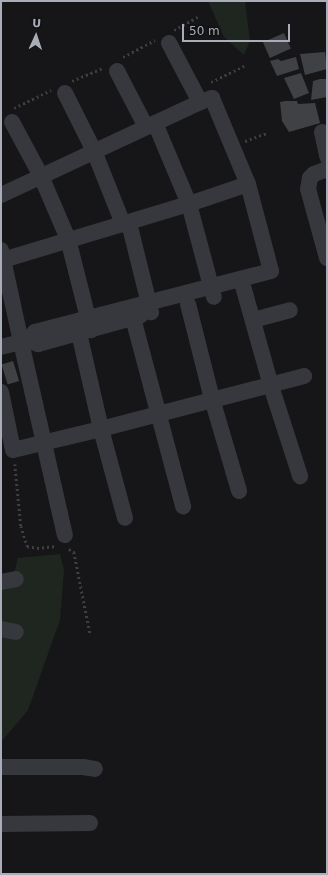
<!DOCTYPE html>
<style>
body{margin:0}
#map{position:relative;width:328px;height:875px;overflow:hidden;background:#161618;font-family:"DejaVu Sans",sans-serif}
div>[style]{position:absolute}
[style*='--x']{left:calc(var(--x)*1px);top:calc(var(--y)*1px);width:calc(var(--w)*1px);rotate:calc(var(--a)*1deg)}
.green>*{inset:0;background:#1e261f}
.building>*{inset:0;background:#404145;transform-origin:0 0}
.path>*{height:2.5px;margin-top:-1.25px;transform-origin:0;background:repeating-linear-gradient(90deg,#3d3f44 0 2px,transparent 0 5px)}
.minor>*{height:16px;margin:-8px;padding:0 8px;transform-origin:8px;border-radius:8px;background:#37383d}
span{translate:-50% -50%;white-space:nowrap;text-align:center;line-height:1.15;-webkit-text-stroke:3px #111113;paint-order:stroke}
.frame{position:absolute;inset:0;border:2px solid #a8adb8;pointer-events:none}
.north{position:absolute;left:16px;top:16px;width:40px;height:40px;-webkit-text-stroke:3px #111113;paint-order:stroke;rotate:3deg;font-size:11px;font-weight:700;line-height:16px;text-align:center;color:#a8adb8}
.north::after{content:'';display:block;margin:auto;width:14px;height:18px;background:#a8adb8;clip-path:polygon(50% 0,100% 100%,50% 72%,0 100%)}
.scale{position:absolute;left:182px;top:24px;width:108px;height:18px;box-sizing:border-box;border:2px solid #a8adb8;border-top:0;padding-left:5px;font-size:12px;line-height:14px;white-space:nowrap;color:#a8adb8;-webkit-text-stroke:3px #111113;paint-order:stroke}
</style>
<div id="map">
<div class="green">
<div style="clip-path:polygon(208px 1px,245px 1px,250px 41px,244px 55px,224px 37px)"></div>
<div style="clip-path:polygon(60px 554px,64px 570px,60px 620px,28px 710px,1px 742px,1px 581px,14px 573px,18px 558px)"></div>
</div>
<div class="building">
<div style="left:284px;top:33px;width:17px;height:23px;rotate:66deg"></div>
<div style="clip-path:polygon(325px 52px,327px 69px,305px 75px,300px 54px)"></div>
<div style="clip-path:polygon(296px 57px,299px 69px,277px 76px,270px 61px,278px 59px,281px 61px)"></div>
<div style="clip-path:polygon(301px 73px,309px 93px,294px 99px,284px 78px)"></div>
<div style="clip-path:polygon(320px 79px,327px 79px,327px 97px,311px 100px,313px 81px)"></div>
<div style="clip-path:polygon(285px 101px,297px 101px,298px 104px,315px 103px,320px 123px,289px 132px,282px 121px,280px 102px)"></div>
<div style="left:13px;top:361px;width:21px;height:12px;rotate:73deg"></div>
</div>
<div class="path">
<div style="--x:174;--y:30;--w:29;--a:-29"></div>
<div style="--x:123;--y:57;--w:36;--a:-28"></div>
<div style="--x:72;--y:81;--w:33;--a:-23"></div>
<div style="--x:211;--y:82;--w:37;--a:-26"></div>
<div style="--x:14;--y:108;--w:41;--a:-25.9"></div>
<div style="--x:245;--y:141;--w:23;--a:-20"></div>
<div style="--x:15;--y:464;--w:62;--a:84.5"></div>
<div style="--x:21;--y:526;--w:21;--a:73"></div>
<div style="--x:27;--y:546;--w:10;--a:11"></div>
<div style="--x:37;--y:548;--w:20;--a:-6"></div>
<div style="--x:69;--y:549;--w:6;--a:31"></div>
<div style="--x:74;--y:552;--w:83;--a:78.8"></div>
</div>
<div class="minor">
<div style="--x:169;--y:43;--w:67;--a:62.3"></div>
<div style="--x:117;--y:71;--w:63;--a:62.6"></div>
<div style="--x:65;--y:93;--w:65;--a:63.4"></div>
<div style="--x:94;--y:151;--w:79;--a:68.3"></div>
<div style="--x:12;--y:122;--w:61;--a:61.8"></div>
<div style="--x:41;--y:176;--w:69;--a:66.8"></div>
<div style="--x:68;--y:239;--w:94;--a:75.8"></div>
<div style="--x:155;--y:123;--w:88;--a:67.2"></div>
<div style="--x:189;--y:204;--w:96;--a:75"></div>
<div style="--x:322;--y:132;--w:25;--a:78"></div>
<div style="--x:327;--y:169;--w:14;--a:159"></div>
<div style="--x:314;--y:174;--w:6;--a:135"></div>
<div style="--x:310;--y:178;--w:11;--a:100"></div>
<div style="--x:308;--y:189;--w:72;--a:74.6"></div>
<div style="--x:1;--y:195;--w:220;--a:-25"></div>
<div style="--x:200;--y:102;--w:13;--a:-18"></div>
<div style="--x:212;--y:98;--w:93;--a:67.3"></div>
<div style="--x:248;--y:184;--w:90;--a:75.2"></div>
<div style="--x:271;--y:271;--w:244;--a:165.5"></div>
<div style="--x:35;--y:332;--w:11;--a:131"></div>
<div style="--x:28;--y:340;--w:7;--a:164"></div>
<div style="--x:21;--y:342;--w:198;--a:77.2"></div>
<div style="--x:129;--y:223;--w:92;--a:76.1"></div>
<div style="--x:1;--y:250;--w:94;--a:77.7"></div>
<div style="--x:21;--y:342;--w:21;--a:166"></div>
<div style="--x:3;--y:260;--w:194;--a:-16.8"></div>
<div style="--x:189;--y:204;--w:62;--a:-18.7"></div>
<div style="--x:241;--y:279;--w:111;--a:74.3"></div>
<div style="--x:271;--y:386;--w:95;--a:72.1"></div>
<div style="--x:188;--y:304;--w:98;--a:75.8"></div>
<div style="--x:212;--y:399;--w:96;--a:73.6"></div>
<div style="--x:133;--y:318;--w:195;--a:75.1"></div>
<div style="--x:253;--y:320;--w:38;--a:-15"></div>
<div style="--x:79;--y:333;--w:98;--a:77.1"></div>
<div style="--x:101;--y:429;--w:92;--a:74.9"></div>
<div style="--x:28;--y:340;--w:11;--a:22"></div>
<div style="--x:38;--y:344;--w:106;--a:-15.4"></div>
<div style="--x:1;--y:392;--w:59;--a:78.3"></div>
<div style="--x:13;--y:450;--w:90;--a:-13.4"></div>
<div style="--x:101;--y:429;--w:210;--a:-14.6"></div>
<div style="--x:1;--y:582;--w:15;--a:-11"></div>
<div style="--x:1;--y:629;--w:15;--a:11"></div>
<div style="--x:1;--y:767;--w:82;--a:0"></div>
<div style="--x:83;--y:767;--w:12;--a:9"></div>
<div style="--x:1;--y:824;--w:89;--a:-0.6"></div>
</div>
<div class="frame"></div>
<div class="north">U</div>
<div class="scale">50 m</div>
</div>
